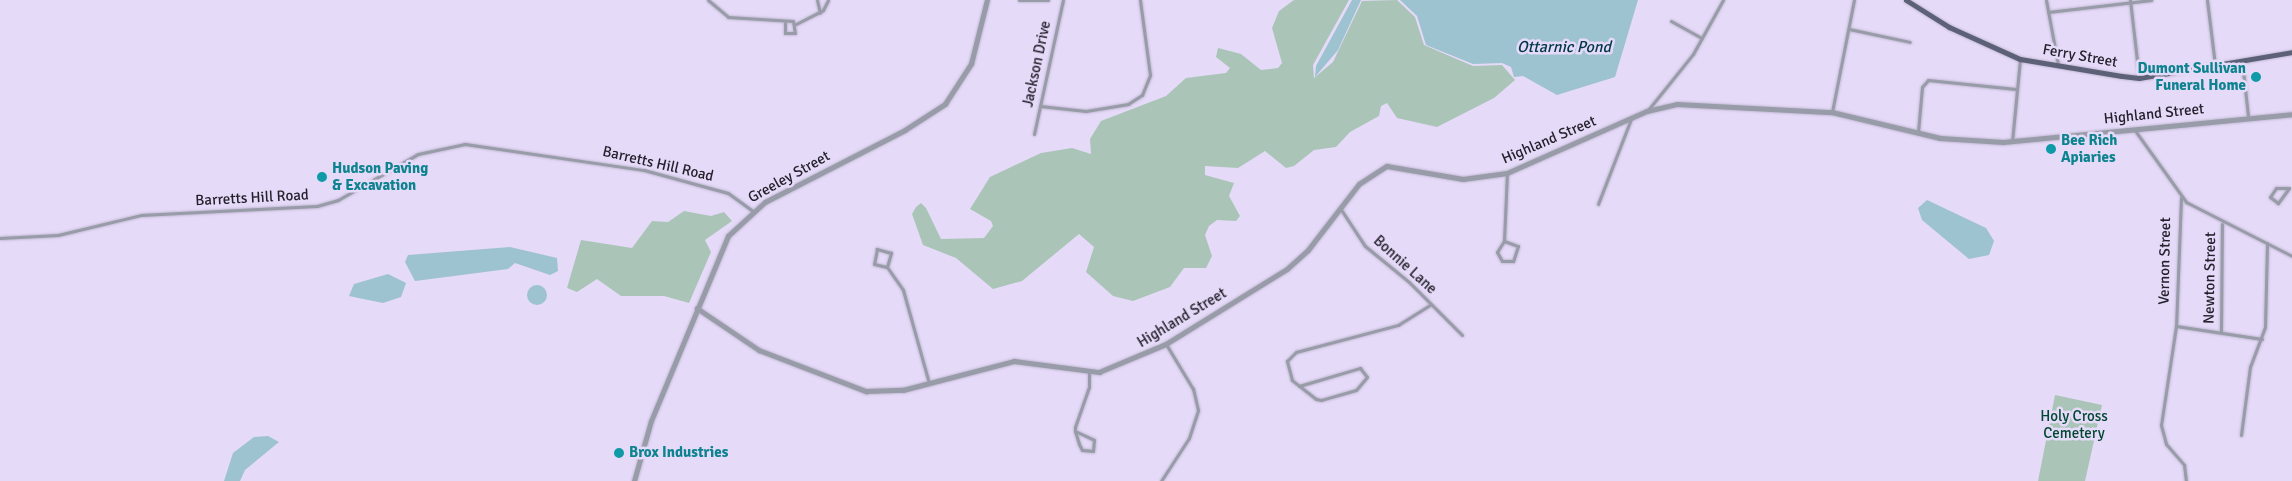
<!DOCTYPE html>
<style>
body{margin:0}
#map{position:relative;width:2292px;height:481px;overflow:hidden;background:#e5daf8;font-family:Signika,sans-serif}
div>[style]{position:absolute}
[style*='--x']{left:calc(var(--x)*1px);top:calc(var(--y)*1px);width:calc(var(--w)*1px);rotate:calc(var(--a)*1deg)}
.green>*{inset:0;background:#aac5b8}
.water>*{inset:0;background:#9dc2d0}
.round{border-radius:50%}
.roads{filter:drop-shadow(0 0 1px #c2b9d3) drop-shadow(0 0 1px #c2b9d3)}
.minor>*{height:3px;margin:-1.5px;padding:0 1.5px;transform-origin:1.5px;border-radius:1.5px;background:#989ba8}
.tertiary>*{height:4.5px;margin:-2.25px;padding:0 2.25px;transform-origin:2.25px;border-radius:2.25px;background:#989ba8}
.primary>*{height:5px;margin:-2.5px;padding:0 2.5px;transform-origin:2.5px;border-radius:2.5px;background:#5d6178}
.dots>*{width:14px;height:14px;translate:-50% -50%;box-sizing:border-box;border:2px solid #e5daf8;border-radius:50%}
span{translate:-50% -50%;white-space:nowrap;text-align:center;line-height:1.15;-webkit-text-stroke:5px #e5daf8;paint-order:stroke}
.street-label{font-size:15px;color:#25212c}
.culture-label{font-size:15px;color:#0d838f;font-weight:700}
.right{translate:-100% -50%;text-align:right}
.left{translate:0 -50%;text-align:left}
.park-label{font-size:15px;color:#004731}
.water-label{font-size:16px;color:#013849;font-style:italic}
</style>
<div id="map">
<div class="green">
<div style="clip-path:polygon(1294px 0,1349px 0,1313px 65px,1314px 78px,1333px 62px,1362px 1px,1397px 0,1415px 17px,1424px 45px,1473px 66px,1502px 65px,1515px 80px,1494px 98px,1437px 127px,1397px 118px,1387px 103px,1381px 106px,1379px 116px,1350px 132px,1336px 147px,1314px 150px,1294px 166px,1286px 168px,1265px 151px,1238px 168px,1205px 166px,1205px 175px,1234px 183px,1229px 196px,1240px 216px,1236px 221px,1217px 220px,1209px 226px,1205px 235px,1212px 256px,1206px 268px,1184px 268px,1170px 287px,1133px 301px,1113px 296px,1086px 272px,1094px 247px,1079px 234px,1022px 281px,993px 289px,956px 258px,923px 245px,912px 214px,916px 207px,921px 203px,926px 208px,941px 239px,984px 238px,993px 226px,991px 221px,970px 209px,990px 177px,1041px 153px,1072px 148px,1091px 154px,1090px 139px,1101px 121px,1166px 96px,1186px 78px,1226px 73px,1230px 68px,1216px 57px,1218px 48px,1241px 54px,1261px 70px,1278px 68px,1282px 63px,1272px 28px,1279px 11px)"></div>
<div style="clip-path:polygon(684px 211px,711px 216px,724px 212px,732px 221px,705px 240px,711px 252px,689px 303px,664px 296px,621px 296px,597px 279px,577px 292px,567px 288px,581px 240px,632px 248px,652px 221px,668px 222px)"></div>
<div style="clip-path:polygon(2055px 395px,2102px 405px,2085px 481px,2038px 481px)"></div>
</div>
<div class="water">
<div style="clip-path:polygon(1352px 0,1361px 0,1338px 50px,1315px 77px,1316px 66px)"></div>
<div style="clip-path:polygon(1400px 0,1638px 0,1615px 77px,1557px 95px,1523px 76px,1514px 77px,1511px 67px,1502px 63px,1473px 64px,1426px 45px,1417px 16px)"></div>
<div style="clip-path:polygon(1927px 200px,1986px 228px,1994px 241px,1989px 255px,1969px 259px,1922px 220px,1918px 208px)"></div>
<div style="clip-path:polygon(510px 247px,557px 258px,558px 271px,550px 275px,515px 263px,508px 269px,415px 281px,405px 262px,408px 255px)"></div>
<div style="clip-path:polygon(388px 274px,406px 283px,401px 297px,383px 303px,349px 296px,354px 284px)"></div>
<div class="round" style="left:527px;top:285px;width:20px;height:20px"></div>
<div style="clip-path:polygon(254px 437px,268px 436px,279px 442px,245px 470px,240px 481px,224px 481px,233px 453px)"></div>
</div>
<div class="roads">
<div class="minor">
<div style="--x:708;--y:0;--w:26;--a:40"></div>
<div style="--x:728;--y:17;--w:65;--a:3.5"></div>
<div style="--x:793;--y:21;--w:12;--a:81"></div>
<div style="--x:795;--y:33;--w:10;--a:180"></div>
<div style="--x:785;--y:33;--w:10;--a:-90"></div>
<div style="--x:817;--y:0;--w:13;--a:77"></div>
<div style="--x:1019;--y:0;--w:29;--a:0"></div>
<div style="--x:2046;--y:0;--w:66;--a:79.5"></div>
<div style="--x:2130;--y:0;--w:79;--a:83.4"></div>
<div style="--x:2207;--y:0;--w:65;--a:83"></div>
<div style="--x:2048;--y:12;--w:104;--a:-6.6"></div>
<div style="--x:1671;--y:21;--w:35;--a:29"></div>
<div style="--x:796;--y:24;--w:30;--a:-27"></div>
<div style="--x:823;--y:10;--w:11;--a:-63"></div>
<div style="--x:1849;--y:29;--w:62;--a:12"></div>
<div style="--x:2242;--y:61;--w:55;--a:83.8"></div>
<div style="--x:1040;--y:106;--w:46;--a:6.2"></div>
<div style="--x:1086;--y:111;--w:43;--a:-9.5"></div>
<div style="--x:1128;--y:104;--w:17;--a:-33"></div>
<div style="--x:1142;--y:95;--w:22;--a:-68"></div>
<div style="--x:1150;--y:75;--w:76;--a:-97.6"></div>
<div style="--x:1648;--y:110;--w:72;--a:-51.2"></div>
<div style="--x:1693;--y:54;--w:62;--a:-60.9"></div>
<div style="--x:1832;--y:112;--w:114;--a:-78.9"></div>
<div style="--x:2134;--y:129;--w:90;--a:54.5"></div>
<div style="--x:2186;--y:202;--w:119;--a:27"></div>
<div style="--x:1918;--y:132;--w:45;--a:-84.9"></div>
<div style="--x:1922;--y:87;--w:9;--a:-49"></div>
<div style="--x:1928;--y:80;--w:88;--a:5.8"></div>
<div style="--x:1034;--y:134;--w:137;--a:-77.8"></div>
<div style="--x:2012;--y:142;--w:83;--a:-84.5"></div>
<div style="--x:2276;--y:188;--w:13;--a:0"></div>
<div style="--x:2289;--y:188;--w:19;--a:126"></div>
<div style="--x:2278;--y:203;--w:10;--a:-143"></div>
<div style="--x:2270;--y:197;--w:11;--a:-56"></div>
<div style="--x:2181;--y:198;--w:128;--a:92.2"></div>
<div style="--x:2176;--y:326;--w:100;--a:98.6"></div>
<div style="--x:2161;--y:425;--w:20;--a:75"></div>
<div style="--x:2166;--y:444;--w:28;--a:49"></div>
<div style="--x:2184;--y:465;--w:16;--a:83"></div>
<div style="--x:1598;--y:204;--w:91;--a:-68.8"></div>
<div style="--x:1340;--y:208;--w:45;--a:56.7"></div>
<div style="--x:1365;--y:246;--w:57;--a:39.3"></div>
<div style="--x:1409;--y:282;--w:75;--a:45"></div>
<div style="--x:0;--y:238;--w:58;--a:-3"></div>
<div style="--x:58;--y:235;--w:85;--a:-13.5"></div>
<div style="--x:141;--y:215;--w:176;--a:-2.9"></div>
<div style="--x:317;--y:206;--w:22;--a:-16"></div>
<div style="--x:338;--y:200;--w:92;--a:-29.9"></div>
<div style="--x:418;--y:154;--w:48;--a:-12"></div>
<div style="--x:465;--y:144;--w:181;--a:8.3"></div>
<div style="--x:644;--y:170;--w:87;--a:15.3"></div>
<div style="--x:728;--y:193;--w:31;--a:36"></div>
<div style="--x:1504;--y:241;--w:15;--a:20"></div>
<div style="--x:1518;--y:246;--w:16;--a:108"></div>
<div style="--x:1513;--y:261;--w:11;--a:180"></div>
<div style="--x:1502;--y:261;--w:10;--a:-119"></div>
<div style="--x:1497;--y:252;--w:13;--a:-58"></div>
<div style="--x:1504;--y:241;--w:68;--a:-87.5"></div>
<div style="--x:887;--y:267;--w:15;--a:-74"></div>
<div style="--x:891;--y:253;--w:15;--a:-164"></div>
<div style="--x:877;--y:249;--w:15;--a:101"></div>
<div style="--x:874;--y:264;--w:13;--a:13"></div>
<div style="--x:887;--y:267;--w:28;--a:55"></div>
<div style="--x:903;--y:290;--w:97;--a:74.4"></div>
<div style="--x:2176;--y:326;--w:87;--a:8.6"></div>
<div style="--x:2221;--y:332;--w:108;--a:-89.5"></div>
<div style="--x:1299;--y:386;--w:64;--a:-16.4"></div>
<div style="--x:1360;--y:368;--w:11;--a:52"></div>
<div style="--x:1367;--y:377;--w:17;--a:130"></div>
<div style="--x:1356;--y:390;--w:36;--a:164"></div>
<div style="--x:1321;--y:400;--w:5;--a:-169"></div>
<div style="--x:1316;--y:399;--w:31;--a:-142"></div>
<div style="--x:1292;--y:380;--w:20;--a:-105"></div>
<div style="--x:1287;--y:361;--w:13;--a:-45"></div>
<div style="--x:1296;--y:352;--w:106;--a:-14.8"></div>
<div style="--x:1398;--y:325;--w:39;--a:-32"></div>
<div style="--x:1075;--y:431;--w:21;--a:25"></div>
<div style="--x:1094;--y:440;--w:11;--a:95"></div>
<div style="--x:1093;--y:451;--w:11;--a:-175"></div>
<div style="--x:1082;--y:450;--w:7;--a:-117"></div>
<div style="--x:1079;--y:444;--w:14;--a:-107"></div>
<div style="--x:1075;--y:431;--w:4;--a:-90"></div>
<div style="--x:1075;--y:427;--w:42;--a:-70.7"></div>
<div style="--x:1089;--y:387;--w:15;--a:-90"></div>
<div style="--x:2241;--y:435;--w:69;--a:-82.5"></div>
<div style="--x:2250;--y:367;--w:43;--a:-69.4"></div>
<div style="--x:2265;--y:327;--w:84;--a:-88.6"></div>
<div style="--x:1161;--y:481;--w:51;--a:-56.9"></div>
<div style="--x:1189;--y:438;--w:29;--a:-72"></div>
<div style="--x:1198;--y:410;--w:22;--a:-103"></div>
<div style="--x:1193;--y:389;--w:52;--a:-121"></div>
</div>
<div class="tertiary">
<div style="--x:697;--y:308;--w:75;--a:34.1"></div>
<div style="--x:759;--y:350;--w:115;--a:21"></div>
<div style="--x:866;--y:391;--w:37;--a:-2"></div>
<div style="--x:903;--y:390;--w:115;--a:-14.6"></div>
<div style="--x:1014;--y:361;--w:86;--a:7.4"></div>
<div style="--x:1099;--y:372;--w:73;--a:-22.7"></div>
<div style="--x:1166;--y:344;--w:142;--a:-31.8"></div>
<div style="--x:1287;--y:269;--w:28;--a:-42"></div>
<div style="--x:1308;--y:250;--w:83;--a:-52.3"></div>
<div style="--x:1359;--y:184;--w:33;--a:-33"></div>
<div style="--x:1387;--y:166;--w:77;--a:9.7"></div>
<div style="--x:1463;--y:179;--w:44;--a:-7.8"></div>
<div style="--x:1507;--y:173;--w:153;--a:-23.9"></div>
<div style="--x:1647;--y:111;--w:31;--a:-13"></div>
<div style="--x:1677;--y:104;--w:155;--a:3"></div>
<div style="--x:1832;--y:112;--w:111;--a:13.5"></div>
<div style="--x:1940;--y:138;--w:63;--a:3.6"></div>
<div style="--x:2003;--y:142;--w:290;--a:-5.5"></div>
<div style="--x:634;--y:481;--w:62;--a:-74.2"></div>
<div style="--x:651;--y:421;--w:200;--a:-67.4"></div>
<div style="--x:728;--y:236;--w:50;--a:-42.6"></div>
<div style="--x:765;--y:202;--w:157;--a:-27.2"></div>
<div style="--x:905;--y:130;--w:48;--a:-33"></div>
<div style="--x:945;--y:104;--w:48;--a:-57"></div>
<div style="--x:971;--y:64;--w:66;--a:-76"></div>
</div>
<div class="primary">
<div style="--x:1906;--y:0;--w:51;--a:32.1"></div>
<div style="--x:1949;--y:27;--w:78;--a:24.3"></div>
<div style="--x:2020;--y:59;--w:103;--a:9.5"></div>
<div style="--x:2122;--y:76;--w:17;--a:7"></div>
<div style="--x:2139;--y:78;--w:155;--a:-9.6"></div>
</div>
</div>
<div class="dots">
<div style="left:2256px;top:77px;background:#0f9aa8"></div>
<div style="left:2051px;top:149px;background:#0f9aa8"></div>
<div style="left:322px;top:177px;background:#0f9aa8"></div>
<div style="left:619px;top:453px;background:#0f9aa8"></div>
</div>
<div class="street-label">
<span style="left:2080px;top:56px;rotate:10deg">Ferry Street</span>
<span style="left:1037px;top:64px;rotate:-78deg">Jackson Drive</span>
<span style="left:2154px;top:114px;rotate:-6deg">Highland Street</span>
<span style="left:1549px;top:140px;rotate:-23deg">Highland Street</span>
<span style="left:658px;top:164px;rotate:13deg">Barretts Hill Road</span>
<span style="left:789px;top:177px;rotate:-29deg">Greeley Street</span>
<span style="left:252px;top:198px;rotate:-3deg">Barretts Hill Road</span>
<span style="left:2165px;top:261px;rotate:-89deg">Vernon Street</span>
<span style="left:1405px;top:265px;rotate:42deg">Bonnie Lane</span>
<span style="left:2210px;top:278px;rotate:-89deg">Newton Street</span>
<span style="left:1182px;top:318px;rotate:-31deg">Highland Street</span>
</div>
<div class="culture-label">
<span class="right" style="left:2246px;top:77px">Dumont Sullivan<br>Funeral Home</span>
<span class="left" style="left:2061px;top:149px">Bee Rich<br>Apiaries</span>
<span class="left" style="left:332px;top:177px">Hudson Paving<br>&amp; Excavation</span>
<span class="left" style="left:629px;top:453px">Brox Industries</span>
</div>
<div class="park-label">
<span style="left:2074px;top:425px">Holy Cross<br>Cemetery</span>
</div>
<div class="water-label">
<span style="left:1564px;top:47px">Ottarnic Pond</span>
</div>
</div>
